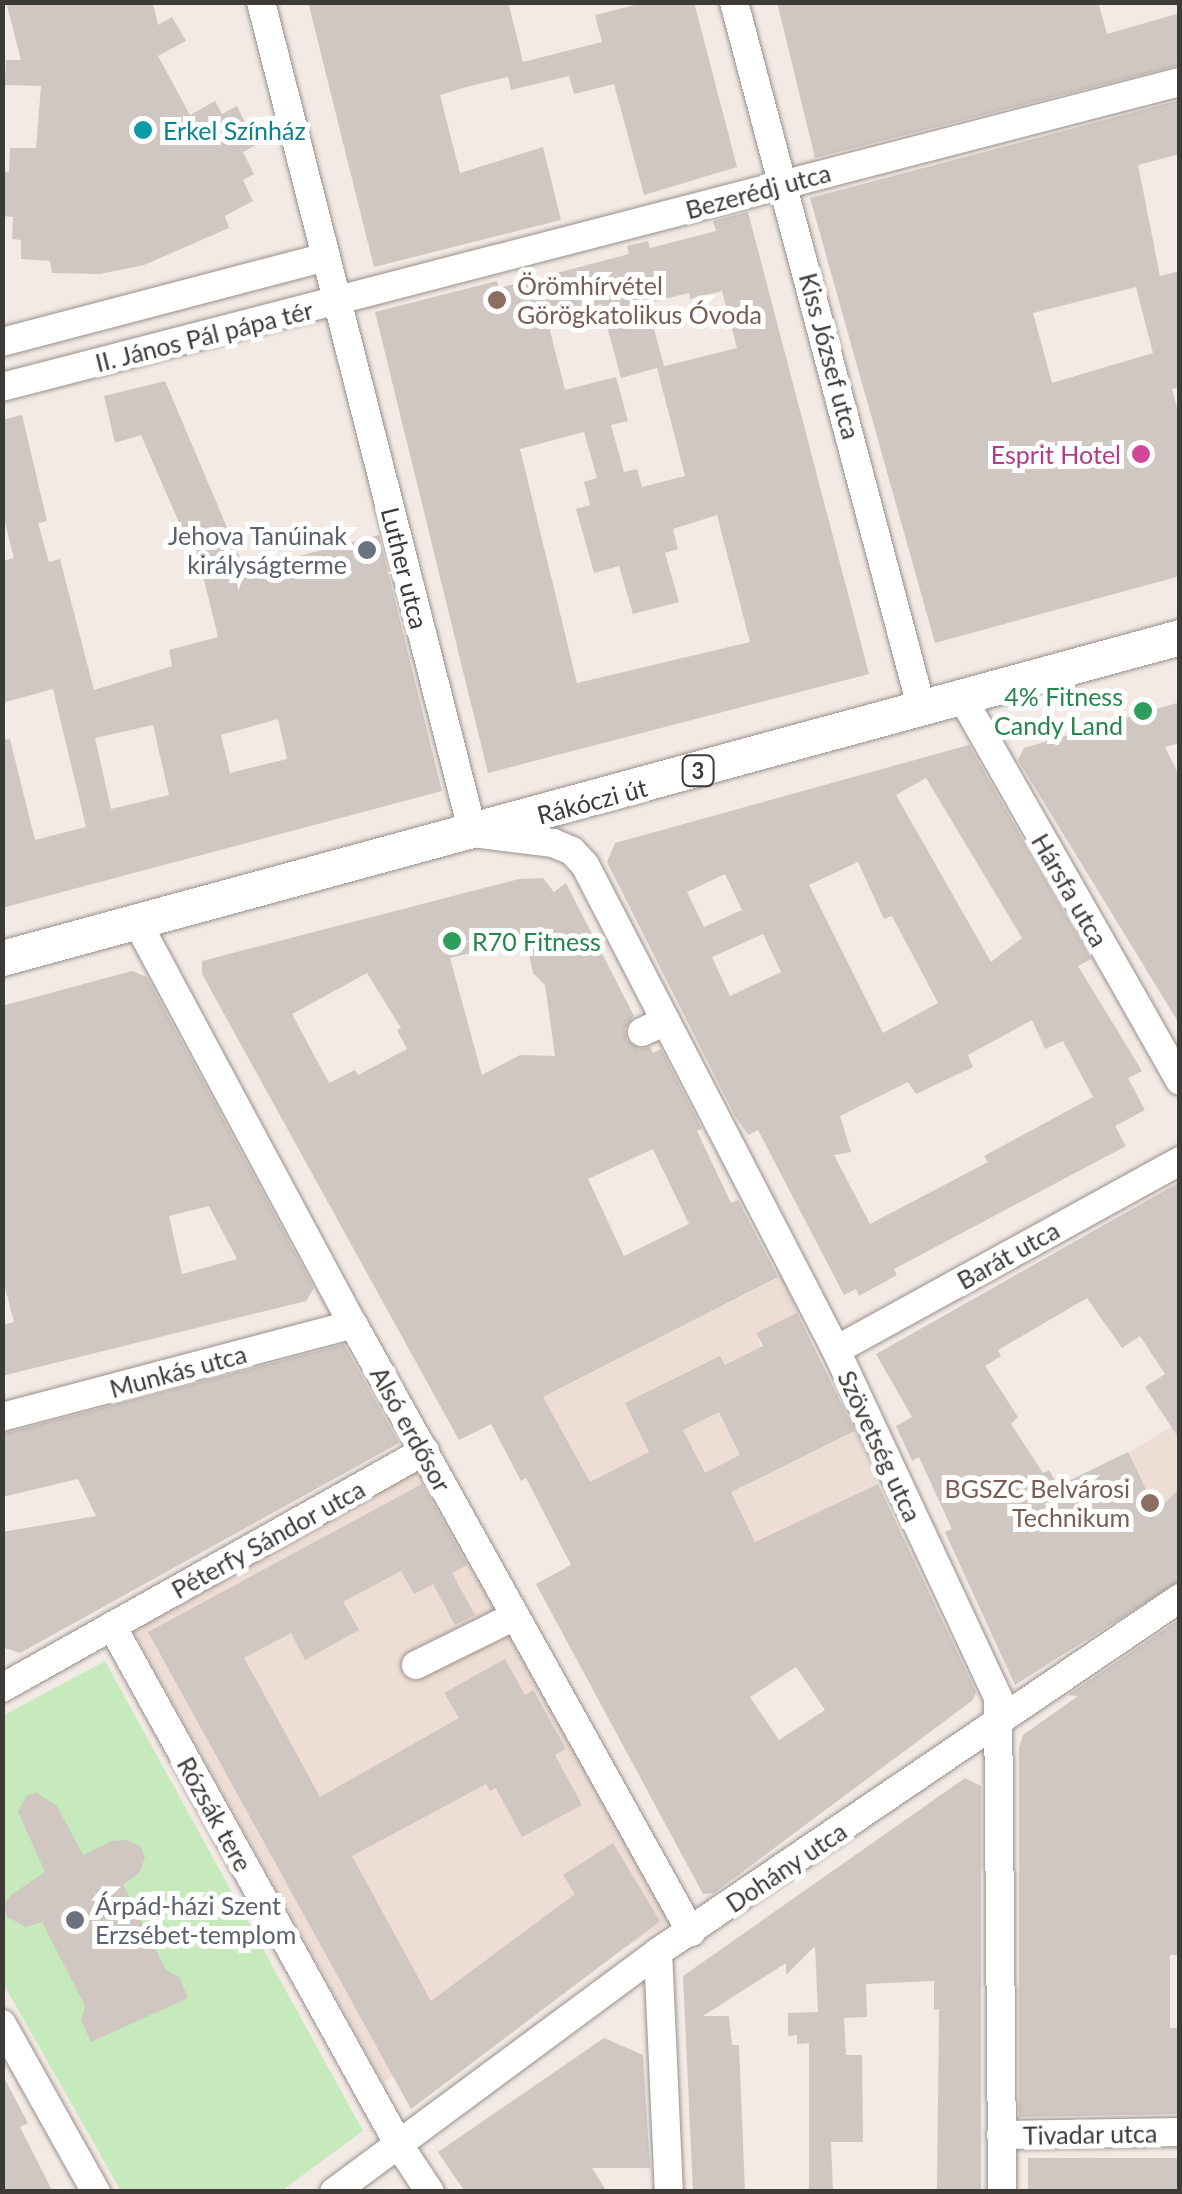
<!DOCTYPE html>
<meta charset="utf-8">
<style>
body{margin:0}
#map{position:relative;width:1182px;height:2194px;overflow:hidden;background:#f3eae6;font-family:Lato,sans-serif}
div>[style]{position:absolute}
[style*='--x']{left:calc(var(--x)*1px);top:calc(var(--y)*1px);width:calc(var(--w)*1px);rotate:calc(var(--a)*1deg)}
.built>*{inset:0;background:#edddd5;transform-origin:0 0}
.green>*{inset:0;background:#c6eabb}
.building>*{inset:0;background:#d0c6c2;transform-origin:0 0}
.roads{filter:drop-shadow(0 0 2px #98908c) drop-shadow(0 0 2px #98908c)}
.minor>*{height:28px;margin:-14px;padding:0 14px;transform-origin:14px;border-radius:14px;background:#fff}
.major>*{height:35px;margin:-17.5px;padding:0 17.5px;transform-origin:17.5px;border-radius:17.5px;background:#fff}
.dots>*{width:28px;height:28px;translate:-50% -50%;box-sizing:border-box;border:5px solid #fff;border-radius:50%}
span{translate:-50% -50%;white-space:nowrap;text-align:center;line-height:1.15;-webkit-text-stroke:10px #fff;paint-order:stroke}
.shield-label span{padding:2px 8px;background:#fff;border:2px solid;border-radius:8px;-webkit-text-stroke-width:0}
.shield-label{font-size:22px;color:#3d3a38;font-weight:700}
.culture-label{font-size:25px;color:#0d838f}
.left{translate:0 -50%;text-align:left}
.street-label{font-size:25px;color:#3d3a38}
.education-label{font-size:25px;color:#785e54}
.right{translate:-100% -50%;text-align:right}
.hotel-label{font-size:25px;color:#b23c85}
.worship-label{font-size:25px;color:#5b616d}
.leisure-label{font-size:25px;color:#27864d}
.frame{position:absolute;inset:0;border:5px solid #3d3a38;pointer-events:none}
</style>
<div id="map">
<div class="built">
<div style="clip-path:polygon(781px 1276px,798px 1313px,757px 1334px,790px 1463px,856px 1431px,878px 1484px,698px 1570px,527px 1478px,521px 1481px,494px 1422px)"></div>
<div style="clip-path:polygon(1179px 1422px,1180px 1582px,1174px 1586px,1100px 1470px)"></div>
<div style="left:420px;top:1470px;width:517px;height:329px;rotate:61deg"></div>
</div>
<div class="green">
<div style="clip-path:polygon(105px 1661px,363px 2131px,281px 2191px,121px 2191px,3px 1983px,2px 1716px)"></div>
</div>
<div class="building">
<div style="clip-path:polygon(6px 2px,153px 2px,158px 25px,172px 17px,186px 41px,158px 56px,190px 115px,215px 101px,222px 114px,237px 106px,256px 145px,243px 152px,254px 174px,243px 180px,253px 201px,225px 216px,229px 228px,144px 265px,100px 274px,52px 273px,50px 261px,21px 259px,21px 240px,12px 239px,13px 217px,2px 216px,2px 171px,9px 172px,10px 148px,36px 148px,41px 86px,5px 85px,6px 60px,21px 60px)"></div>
<div style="clip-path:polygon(308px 2px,508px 2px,523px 62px,602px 42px,595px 15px,647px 2px,694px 2px,737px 167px,644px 195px,614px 84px,574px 94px,569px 76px,511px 90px,508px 77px,470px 86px,440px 95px,460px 173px,543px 147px,561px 220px,374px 267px)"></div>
<div style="clip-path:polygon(777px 2px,1098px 2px,1107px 34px,1180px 13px,1180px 65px,815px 158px)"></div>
<div style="clip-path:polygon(evenodd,1180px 100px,1180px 154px,1138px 165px,1160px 276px,1180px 271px,1180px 387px,1172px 389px,1180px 418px,1180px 576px,935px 643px,810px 198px,1180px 100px,1136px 287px,1153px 353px,1052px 383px,1033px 313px,1136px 287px)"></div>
<div style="clip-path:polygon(evenodd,748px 212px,869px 674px,488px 773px,375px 312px,497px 281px,499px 288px,629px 254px,627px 246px,648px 241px,650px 248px,716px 231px,713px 221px,748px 212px,722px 291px,737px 348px,657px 368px,685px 476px,642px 487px,637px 469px,624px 472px,611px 425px,628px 421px,616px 377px,565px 390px,547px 319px,601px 304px,621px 378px,664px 366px,647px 303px,689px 293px,690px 299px,722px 291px,748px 212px,584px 432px,597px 478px,584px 482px,590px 505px,576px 509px,594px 573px,619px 566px,633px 614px,679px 602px,665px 553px,678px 549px,673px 529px,717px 515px,750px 642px,577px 683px,520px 449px,584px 432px)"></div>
<div style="clip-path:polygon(evenodd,165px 381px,245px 570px,379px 535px,442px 791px,2px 908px,2px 740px,10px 739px,35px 840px,86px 827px,53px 689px,2px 703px,2px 561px,14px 558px,2px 511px,2px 420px,22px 415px,47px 521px,38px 523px,49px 562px,60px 559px,94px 690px,172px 666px,169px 650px,218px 637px,204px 580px,141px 435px,115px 443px,104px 396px,165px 381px,278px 719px,287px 759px,230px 773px,221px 735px,278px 719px,165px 381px,153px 725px,169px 795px,111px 809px,95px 738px,153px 725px)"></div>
<div style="clip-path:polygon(1180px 702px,1180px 743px,1165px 747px,1180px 777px,1180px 1025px,1018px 760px,1024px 748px)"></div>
<div style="clip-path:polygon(evenodd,969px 745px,1091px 959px,1078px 966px,1142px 1071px,1128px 1078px,1145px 1110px,1115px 1126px,1126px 1146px,894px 1269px,897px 1275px,859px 1296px,856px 1289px,844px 1295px,758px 1130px,748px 1135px,735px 1116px,607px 862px,615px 843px,969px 745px,926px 778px,1022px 938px,991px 962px,896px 795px,926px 778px,969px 745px,858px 862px,884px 919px,892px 916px,938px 1003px,883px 1033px,809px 885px,858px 862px,969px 745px,725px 874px,742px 910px,704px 927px,687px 892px,725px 874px,969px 745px,763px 934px,781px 972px,730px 996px,712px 957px,763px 934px,969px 745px,1032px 1020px,1045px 1049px,1063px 1041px,1093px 1097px,984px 1156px,988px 1162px,870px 1224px,834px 1155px,851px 1152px,840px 1116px,908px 1082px,916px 1094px,973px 1067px,968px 1055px,1032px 1020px)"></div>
<div style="clip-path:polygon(evenodd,543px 878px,554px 892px,566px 883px,634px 1016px,625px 1029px,627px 1040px,639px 1049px,650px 1047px,653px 1053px,661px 1049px,702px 1129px,697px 1131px,731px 1203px,738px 1200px,778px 1277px,543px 1397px,590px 1482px,649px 1452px,625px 1403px,720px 1356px,725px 1365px,763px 1346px,756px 1333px,797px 1313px,855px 1431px,731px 1492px,755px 1542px,878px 1484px,976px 1692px,973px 1700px,714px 1893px,703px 1894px,536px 1584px,571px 1565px,526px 1478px,521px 1481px,491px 1424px,459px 1440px,202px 974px,202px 961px,519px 879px,543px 878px,526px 940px,533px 973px,545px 985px,555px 1056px,520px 1055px,482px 1075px,450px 958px,526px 940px,543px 878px,367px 973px,401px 1028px,397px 1030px,407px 1049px,358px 1075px,355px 1070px,329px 1083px,292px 1014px,367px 973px,543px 878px,653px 1149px,689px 1224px,624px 1256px,588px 1179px,653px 1149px,543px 878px,719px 1412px,740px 1455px,705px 1473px,683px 1430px,719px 1412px,543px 878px,796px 1667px,825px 1710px,779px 1740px,750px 1697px,796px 1667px)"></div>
<div style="clip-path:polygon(evenodd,132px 971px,147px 977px,314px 1288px,306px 1301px,2px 1376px,2px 1325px,14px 1322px,2px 1276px,2px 1006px,132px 971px,209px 1206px,237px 1259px,182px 1274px,169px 1216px,209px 1206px)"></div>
<div style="clip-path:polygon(1180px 1182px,1180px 1440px,1145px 1387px,1165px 1374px,1140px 1336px,1122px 1348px,1087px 1298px,998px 1350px,1001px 1356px,985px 1366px,1018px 1417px,1011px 1424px,1043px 1473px,1049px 1470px,1058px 1486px,1128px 1452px,1157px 1512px,1180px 1487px,1180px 1581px,1015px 1685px,945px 1532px,952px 1529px,919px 1457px,912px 1461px,896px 1426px,912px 1417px,876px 1354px)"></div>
<div style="clip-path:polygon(344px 1344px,399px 1443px,20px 1653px,2px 1647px,2px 1532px,96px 1516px,78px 1479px,2px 1497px,2px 1434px)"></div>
<div style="clip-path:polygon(422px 1484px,467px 1565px,452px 1573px,475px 1615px,455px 1625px,433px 1584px,414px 1594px,401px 1571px,343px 1602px,359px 1630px,305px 1660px,291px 1633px,244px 1658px,258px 1683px,320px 1797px,459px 1718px,444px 1693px,505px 1659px,525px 1695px,533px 1690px,566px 1749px,555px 1755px,582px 1805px,522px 1837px,496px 1788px,490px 1791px,486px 1784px,352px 1856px,431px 2001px,575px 1894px,563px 1875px,613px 1843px,660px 1921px,411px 2109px,148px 1632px)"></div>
<div style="clip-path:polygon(1180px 1619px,1180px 1955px,1170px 1955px,1170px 2028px,1180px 2028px,1180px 2114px,1019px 2117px,1019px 1747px,1023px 1735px,1078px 1696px,1068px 1695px)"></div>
<div style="clip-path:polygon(965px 1778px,981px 1786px,981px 2192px,937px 2192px,939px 2009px,934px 2010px,934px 1981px,866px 1984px,867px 2017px,844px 2018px,846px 2055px,862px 2055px,863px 2142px,831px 2142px,833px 2192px,809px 2192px,809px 2043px,797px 2044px,797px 2035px,788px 2036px,788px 2013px,818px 2012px,815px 1946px,786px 1975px,786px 1963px,703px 2016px,729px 2016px,732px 2045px,739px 2045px,745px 2192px,693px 2192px,683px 1976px)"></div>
<div style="clip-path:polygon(37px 1793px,57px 1806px,83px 1855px,112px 1841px,127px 1840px,140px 1846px,145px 1857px,140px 1872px,123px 1885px,166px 1970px,179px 1977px,188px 1998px,91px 2042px,81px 2020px,85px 2006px,42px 1922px,26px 1927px,7px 1917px,4px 1904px,11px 1895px,45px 1872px,18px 1812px,27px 1795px)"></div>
<div style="clip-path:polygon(604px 2038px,643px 2055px,650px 2168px,592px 2168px,607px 2192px,465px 2192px,438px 2152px)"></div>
<div style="clip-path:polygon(2px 2074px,28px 2123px,20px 2127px,53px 2192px,2px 2192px)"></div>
<div style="left:1180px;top:2158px;width:34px;height:152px;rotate:90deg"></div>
</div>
<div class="roads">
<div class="minor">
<div style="--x:261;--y:2;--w:858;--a:75.69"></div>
<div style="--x:473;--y:833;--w:81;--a:7.1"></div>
<div style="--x:553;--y:843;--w:21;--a:23"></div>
<div style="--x:572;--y:851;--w:19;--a:47"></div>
<div style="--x:585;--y:865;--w:546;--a:62.64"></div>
<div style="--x:836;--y:1350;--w:384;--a:65"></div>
<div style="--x:998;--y:1698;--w:494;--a:89.5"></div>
<div style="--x:734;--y:2;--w:733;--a:75.13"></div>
<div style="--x:2;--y:342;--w:335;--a:-14.7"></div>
<div style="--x:2;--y:387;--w:1217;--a:-14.52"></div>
<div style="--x:963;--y:699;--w:439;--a:60.4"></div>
<div style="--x:137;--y:922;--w:456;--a:61.8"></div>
<div style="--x:353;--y:1324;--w:696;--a:60.93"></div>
<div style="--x:642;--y:1032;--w:26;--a:-25"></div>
<div style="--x:836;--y:1350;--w:393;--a:-28.8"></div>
<div style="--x:2;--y:1417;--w:363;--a:-14.8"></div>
<div style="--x:112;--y:1626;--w:593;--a:61.06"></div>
<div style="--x:399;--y:2145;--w:56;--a:56.6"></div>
<div style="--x:416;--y:1665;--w:110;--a:-26.3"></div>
<div style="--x:2;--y:1688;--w:485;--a:-29.3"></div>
<div style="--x:658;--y:1952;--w:240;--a:87.4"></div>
<div style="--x:2;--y:2024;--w:193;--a:60.8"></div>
<div style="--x:1001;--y:2135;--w:179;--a:-1"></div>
<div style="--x:334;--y:2192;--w:403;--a:-36.5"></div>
<div style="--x:658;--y:1952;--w:631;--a:-34.14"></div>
</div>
<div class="major">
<div style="--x:2;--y:958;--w:1221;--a:-15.24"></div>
</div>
</div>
<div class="dots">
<div style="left:143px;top:130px;background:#0f9aa8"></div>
<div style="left:497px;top:300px;background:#8d6e63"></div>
<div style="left:1141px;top:454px;background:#d1479c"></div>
<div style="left:367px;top:550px;background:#6b7280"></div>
<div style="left:1143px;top:711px;background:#2e9e5b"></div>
<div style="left:452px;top:941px;background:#2e9e5b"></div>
<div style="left:1150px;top:1503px;background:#8d6e63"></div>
<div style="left:75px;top:1920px;background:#6b7280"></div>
</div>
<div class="shield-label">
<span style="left:698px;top:771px">3</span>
</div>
<div class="culture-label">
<span class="left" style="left:163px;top:130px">Erkel Színház</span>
</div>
<div class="street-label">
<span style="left:758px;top:191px;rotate:-15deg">Bezerédj utca</span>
<span style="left:204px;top:336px;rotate:-14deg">II. János Pál pápa tér</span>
<span style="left:830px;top:356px;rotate:75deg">Kiss József utca</span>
<span style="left:405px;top:568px;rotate:76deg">Luther utca</span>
<span style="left:592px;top:801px;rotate:-15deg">Rákóczi út</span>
<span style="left:1070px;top:890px;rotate:60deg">Hársfa utca</span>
<span style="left:1008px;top:1255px;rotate:-29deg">Barát utca</span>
<span style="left:178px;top:1371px;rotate:-15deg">Munkás utca</span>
<span style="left:411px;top:1429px;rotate:61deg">Alsó erdősor</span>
<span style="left:880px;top:1446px;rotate:65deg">Szövetség utca</span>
<span style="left:268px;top:1539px;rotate:-29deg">Péterfy Sándor utca</span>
<span style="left:215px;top:1814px;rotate:61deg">Rózsák tere</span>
<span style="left:786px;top:1867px;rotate:-34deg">Dohány utca</span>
<span style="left:1090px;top:2134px;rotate:-1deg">Tivadar utca</span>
</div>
<div class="education-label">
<span class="left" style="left:517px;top:300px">Örömhírvétel<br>Görögkatolikus Óvoda</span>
<span class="right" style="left:1130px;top:1503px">BGSZC Belvárosi<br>Technikum</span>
</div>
<div class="hotel-label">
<span class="right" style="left:1121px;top:454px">Esprit Hotel</span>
</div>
<div class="worship-label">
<span class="right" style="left:347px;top:550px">Jehova Tanúinak<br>királyságterme</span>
<span class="left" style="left:95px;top:1920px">Árpád-házi Szent<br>Erzsébet-templom</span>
</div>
<div class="leisure-label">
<span class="right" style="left:1123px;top:711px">4% Fitness<br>Candy Land</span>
<span class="left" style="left:472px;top:941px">R70 Fitness</span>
</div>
<div class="frame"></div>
</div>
